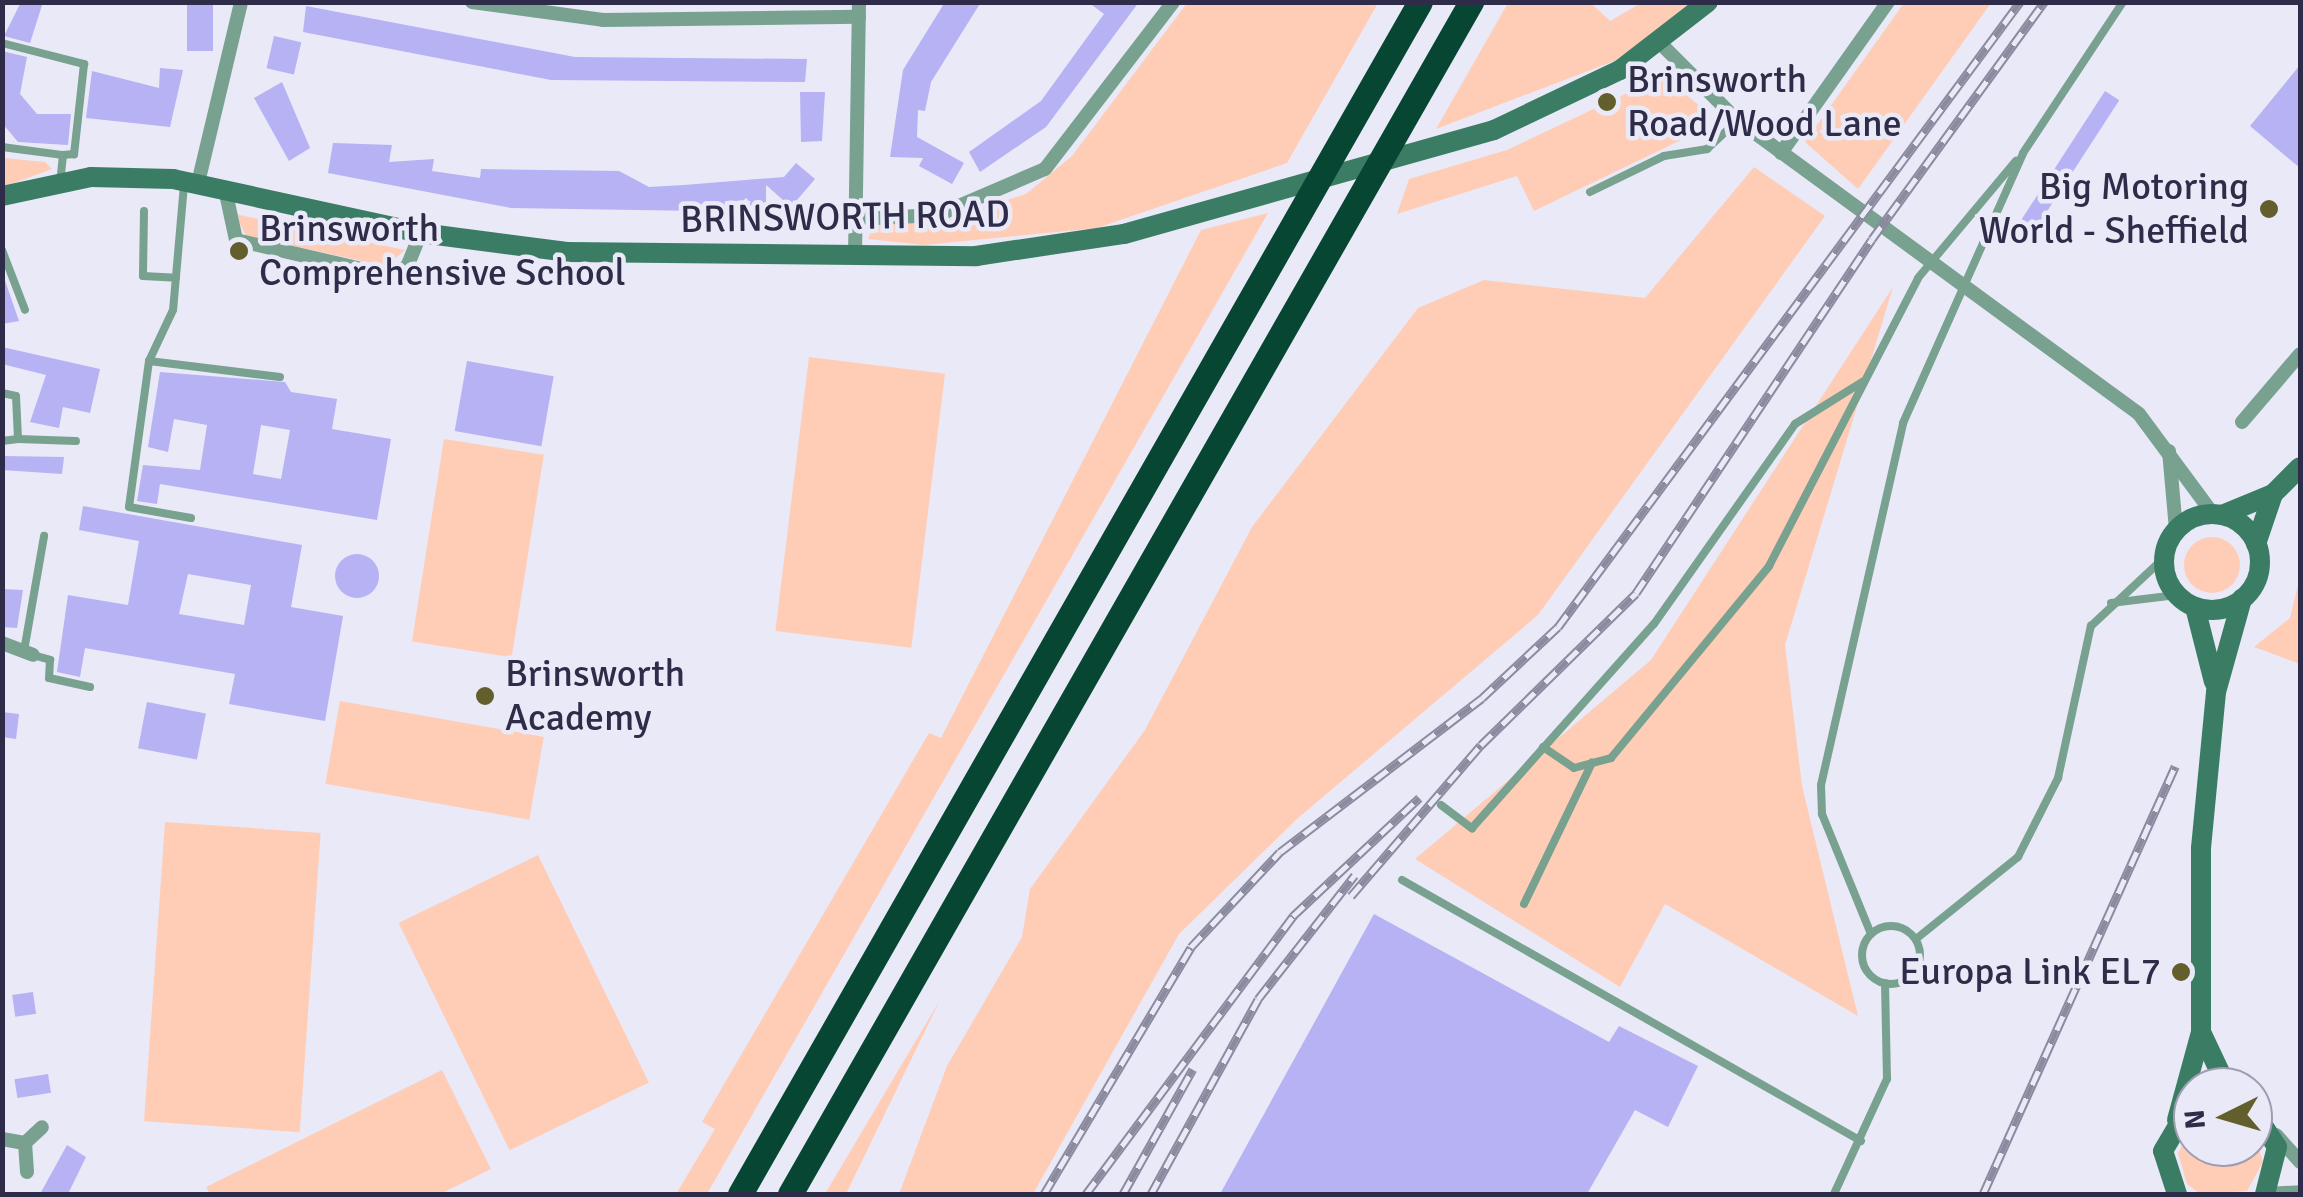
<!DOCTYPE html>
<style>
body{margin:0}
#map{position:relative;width:2303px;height:1197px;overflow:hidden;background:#e9e9f8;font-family:Signika,sans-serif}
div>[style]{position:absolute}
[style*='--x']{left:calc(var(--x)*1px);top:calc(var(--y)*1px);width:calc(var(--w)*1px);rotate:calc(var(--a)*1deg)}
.green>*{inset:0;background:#ffcdb6;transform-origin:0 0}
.round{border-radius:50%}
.building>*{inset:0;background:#b6b2f3;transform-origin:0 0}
.lane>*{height:8px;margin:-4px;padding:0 4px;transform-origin:4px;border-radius:4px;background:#78a18f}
.lane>.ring{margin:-4px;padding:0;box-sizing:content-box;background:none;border:8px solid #78a18f;border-radius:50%}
.street>*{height:14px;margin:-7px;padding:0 7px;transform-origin:7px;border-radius:7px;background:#78a18f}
.secondary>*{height:20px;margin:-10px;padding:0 10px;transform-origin:10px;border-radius:10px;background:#3b7d64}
.secondary>.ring{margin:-10px;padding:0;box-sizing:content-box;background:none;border:20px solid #3b7d64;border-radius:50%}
.highway>*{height:25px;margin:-12.5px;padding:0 12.5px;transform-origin:12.5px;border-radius:12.5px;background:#064633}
.rail>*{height:9px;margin-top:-4.5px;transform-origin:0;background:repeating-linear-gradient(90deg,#e9e9f8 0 15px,#8b8a9f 0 30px);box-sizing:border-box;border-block:2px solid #8b8a9f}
.dots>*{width:28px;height:28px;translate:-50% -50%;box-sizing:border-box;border:5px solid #e9e9f8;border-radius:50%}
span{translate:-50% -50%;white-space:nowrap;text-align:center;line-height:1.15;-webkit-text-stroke:9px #e9e9f8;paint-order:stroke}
.poi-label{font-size:38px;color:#2e2c48}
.left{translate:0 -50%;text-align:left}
.right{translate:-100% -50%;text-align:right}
.street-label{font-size:38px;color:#2e2c48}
.frame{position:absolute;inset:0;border:5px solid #2e2c48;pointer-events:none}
.north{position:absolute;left:2173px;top:1067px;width:100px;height:100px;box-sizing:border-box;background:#e9e9f8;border:2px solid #9e9db2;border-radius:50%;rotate:265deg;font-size:28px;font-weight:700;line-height:40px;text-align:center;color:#2e2c48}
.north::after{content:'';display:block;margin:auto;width:35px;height:45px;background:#625f2c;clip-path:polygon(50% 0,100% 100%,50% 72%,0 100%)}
</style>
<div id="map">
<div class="green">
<div style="clip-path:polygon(1187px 3px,1378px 3px,1287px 163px,1097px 228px,924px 245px,868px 239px,873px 226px,945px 220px,1026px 194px,1072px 156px)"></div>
<div style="clip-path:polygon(1508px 3px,1591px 3px,1610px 21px,1641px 3px,1696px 3px,1614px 61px,1436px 129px)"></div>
<div style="clip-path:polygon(1904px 3px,1991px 3px,1858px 189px,1805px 142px)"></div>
<div style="clip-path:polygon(1663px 76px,1707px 112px,1708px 127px,1534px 211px,1517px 176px,1397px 214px,1409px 179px,1507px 150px)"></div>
<div style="clip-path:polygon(3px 158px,45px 162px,52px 169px,3px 187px)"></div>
<div style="clip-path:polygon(1754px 167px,1825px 216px,1538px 615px,1298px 818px,1179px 934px,1033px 1194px,899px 1194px,947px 1066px,1022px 937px,1030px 889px,1145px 730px,1252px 527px,1418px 308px,1484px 280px,1645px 298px)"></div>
<div style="clip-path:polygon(1268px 213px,707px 1194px,676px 1194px,715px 1129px,702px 1122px,929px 733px,941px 738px,1201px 230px)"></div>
<div style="clip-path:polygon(235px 214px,405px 250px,386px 266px,246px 236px)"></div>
<div style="clip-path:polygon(1893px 287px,1785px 645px,1802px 786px,1858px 1016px,1665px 904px,1620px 987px,1415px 859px,1651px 660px)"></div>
<div style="left:809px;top:357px;width:137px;height:276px;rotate:7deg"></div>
<div style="left:444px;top:439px;width:101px;height:205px;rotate:9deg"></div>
<div class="round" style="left:2184px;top:537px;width:56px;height:56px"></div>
<div style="clip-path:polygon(2300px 577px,2300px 664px,2254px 647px,2290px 618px)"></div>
<div style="left:340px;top:701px;width:207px;height:84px;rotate:10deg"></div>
<div style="left:165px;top:822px;width:156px;height:300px;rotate:4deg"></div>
<div style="left:538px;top:855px;width:253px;height:155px;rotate:64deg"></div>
<div style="clip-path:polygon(940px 1000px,846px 1194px,825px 1194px)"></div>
<div style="clip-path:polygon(442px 1070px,491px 1169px,440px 1194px,210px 1194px,206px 1187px)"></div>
<div style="clip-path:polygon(2193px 1125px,2193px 1147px,2253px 1147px,2253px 1131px,2263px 1162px,2247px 1191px,2200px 1194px,2187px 1184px,2178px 1153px)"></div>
</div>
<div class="building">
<div style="clip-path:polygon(21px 2px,43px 2px,30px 43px,4px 36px)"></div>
<div style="left:187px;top:2px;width:26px;height:49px"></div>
<div style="clip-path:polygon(945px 2px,981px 2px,931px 82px,925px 111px,918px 110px,917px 137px,964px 163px,952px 184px,919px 166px,923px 158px,890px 157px,903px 70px)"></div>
<div style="clip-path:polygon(1088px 2px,1139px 2px,1046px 127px,980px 172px,969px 152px,1041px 101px,1104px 14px)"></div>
<div style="clip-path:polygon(306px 6px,575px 57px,807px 59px,805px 82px,551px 80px,303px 32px)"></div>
<div style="left:274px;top:36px;width:28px;height:33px;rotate:13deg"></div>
<div style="clip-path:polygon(2px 51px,27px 57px,20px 94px,37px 114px,71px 114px,68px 145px,18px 142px,2px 123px)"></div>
<div style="clip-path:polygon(2300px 65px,2300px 168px,2250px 126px)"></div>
<div style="clip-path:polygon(160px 68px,183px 70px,170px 127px,86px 118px,92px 71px,159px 88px)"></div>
<div style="clip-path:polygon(282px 82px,310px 148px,289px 161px,254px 98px)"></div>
<div style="left:2105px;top:91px;width:17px;height:153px;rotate:33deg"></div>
<div style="clip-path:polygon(800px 92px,825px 92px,822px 141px,801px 142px)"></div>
<div style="clip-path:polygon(333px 143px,392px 145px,389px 162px,434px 159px,432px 171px,480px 178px,481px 169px,619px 171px,649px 187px,684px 185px,784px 177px,796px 163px,815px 179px,791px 207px,766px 185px,766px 212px,511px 208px,328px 173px)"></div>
<div style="clip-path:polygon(2px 272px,19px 321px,2px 324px)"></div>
<div style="clip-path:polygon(2px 347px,100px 369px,90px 413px,63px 407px,59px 428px,30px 422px,46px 375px,2px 364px)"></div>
<div style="left:467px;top:361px;width:88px;height:71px;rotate:10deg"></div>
<div style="clip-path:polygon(evenodd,160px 372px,285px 382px,291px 392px,337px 399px,332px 429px,391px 439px,377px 520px,160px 484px,157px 504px,137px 501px,143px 465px,200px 470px,207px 425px,174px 419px,168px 452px,148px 447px,160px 372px,261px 425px,290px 430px,281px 479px,253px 474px,261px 425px)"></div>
<div style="clip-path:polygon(2px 456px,64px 457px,62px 474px,2px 470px)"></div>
<div style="clip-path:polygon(evenodd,83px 506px,302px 545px,291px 607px,343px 616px,325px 721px,229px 704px,235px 674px,85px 648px,80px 677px,57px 672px,68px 595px,128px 605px,139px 541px,79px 530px,83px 506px,188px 574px,251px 585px,244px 625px,179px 614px,188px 574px)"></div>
<div class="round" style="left:335px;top:554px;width:44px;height:44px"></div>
<div style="clip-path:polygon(2px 589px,23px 590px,17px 628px,2px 627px)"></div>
<div style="left:147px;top:702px;width:60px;height:47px;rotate:11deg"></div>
<div style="clip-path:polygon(2px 712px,19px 714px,16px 739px,2px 737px)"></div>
<div style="clip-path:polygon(1374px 914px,1609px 1042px,1619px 1026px,1698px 1066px,1668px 1127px,1635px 1110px,1587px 1194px,1220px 1194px)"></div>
<div style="left:33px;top:992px;width:22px;height:21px;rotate:82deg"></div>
<div style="left:48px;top:1074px;width:19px;height:34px;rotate:81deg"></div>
<div style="clip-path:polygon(67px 1145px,86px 1157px,68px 1194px,40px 1194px)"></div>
</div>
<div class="lane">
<div style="--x:2;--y:43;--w:85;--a:14.4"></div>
<div style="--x:84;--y:64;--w:91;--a:96.3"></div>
<div style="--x:74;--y:154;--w:11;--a:175"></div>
<div style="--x:2;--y:147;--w:62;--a:7.5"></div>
<div style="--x:63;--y:155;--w:27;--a:96"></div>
<div style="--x:184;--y:185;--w:125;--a:95"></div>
<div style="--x:173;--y:310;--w:56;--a:115.2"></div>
<div style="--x:149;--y:361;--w:147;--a:97.8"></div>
<div style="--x:129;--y:507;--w:63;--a:10.1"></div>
<div style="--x:1590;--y:192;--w:82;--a:-25.9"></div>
<div style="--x:1664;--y:156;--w:44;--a:-9.2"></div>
<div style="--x:1707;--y:149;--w:42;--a:-43.1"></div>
<div style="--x:144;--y:211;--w:65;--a:90.9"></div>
<div style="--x:143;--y:276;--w:33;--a:3"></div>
<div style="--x:2;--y:250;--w:64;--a:69"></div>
<div style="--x:149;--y:361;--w:132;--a:7"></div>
<div style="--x:2;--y:393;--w:14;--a:12"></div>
<div style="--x:16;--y:396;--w:43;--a:87.3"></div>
<div style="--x:18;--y:439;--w:58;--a:2"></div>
<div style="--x:2;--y:441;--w:16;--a:-7"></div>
<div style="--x:2111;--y:603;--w:66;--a:-6.9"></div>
<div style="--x:24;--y:651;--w:117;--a:-80.1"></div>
<div style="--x:33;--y:655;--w:18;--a:16"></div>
<div style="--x:50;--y:660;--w:18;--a:93"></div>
<div style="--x:49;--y:678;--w:42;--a:12.4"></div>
<div style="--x:1543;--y:747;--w:37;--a:34"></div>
<div style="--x:1574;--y:768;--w:38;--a:-15"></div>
<div style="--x:1611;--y:758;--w:249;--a:-50.5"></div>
<div style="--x:1769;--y:566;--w:324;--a:-62.6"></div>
<div style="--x:1918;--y:278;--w:153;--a:-50.1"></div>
<div style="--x:1441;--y:805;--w:39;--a:37"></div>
<div style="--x:1472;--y:828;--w:273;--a:-48.3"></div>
<div style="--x:1654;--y:624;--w:245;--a:-54.8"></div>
<div style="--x:1795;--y:424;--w:79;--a:-32.1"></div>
<div style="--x:1402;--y:880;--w:528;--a:29.62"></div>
<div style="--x:1524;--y:904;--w:157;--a:-64.3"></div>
<div class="ring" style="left:1862px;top:926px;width:50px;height:50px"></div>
<div style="--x:1871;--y:934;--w:130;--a:-112.2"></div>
<div style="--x:1822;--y:814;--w:29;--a:-92"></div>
<div style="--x:1821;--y:785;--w:371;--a:-77.2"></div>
<div style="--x:1903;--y:423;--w:295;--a:-66"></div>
<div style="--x:2023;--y:153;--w:181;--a:-56.5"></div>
<div style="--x:1916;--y:939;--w:131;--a:-38.8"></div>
<div style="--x:2018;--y:857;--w:89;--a:-63.1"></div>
<div style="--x:2058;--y:778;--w:156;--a:-77.8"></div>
<div style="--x:2091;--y:626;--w:100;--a:-43"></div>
<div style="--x:1834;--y:1194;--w:127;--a:-65.3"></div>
<div style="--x:1887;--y:1079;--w:96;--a:-91.2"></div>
</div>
<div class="street">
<div style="--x:472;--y:2;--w:132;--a:7.8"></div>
<div style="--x:603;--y:20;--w:256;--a:-0.7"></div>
<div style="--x:1660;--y:43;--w:107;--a:45"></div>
<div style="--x:1736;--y:119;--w:499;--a:36.2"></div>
<div style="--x:2139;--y:414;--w:124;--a:53.5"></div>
<div style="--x:1781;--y:153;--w:185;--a:-54.7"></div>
<div style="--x:198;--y:183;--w:186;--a:-76.6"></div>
<div style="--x:225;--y:189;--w:52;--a:77.8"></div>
<div style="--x:236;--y:240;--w:156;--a:13"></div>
<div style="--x:388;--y:275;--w:21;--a:-23"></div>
<div style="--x:407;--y:267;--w:37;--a:-68"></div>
<div style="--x:856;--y:219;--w:82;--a:-2.8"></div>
<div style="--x:938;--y:215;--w:116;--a:-23.3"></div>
<div style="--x:1045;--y:169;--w:210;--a:-52.5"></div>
<div style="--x:855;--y:256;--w:254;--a:-89.1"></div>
<div style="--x:2242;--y:422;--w:89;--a:-49.5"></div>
<div style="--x:2169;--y:451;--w:79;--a:84.9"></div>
<div style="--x:2;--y:643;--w:33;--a:21"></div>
<div style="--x:2276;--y:1135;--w:36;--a:48"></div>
<div style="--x:2;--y:1139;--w:23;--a:10"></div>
<div style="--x:25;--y:1143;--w:29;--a:86"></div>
<div style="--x:25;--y:1143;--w:23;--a:-43"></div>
<div style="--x:2266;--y:1194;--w:34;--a:-3"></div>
</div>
<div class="secondary">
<div style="--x:2;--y:196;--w:91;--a:-12.1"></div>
<div style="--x:91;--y:177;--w:82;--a:1.4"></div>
<div style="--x:173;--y:179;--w:254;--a:12.3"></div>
<div style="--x:421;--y:233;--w:147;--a:7.4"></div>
<div style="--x:567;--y:252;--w:409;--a:0.6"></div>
<div style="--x:976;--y:256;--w:150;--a:-8.5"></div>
<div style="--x:1124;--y:234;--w:384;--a:-15.7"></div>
<div style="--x:1494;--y:130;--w:140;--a:-25.5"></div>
<div style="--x:1620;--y:70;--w:111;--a:-37.7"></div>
<div class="ring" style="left:2164px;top:514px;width:76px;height:76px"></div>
<div style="--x:2222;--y:515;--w:55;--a:-22.4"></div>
<div style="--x:2273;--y:494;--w:38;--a:-45"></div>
<div style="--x:2256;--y:544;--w:53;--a:-71.2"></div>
<div style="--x:2195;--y:607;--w:77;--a:75.8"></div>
<div style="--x:2201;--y:1032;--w:61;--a:64.7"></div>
<div style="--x:2253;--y:1110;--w:44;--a:57"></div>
<div style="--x:2277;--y:1147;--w:49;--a:104.3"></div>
<div style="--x:2177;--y:1120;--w:91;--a:-74.7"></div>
<div style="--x:2201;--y:1032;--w:184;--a:-90"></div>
<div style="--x:2201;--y:848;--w:157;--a:-84.5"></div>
<div style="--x:2216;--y:692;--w:97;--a:-74.4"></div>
<div style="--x:2177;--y:1194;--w:45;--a:-108"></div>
<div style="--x:2163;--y:1151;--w:45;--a:-59.5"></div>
</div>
<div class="highway">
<div style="--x:740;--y:1194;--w:1372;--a:-60.3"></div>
<div style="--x:790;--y:1194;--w:1373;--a:-60.26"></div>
</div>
<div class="rail">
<div style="--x:1351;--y:896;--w:199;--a:-49.3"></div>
<div style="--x:1481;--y:745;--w:217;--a:-44.4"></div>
<div style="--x:1636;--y:593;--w:425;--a:-56.3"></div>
<div style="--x:1872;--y:239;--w:293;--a:-54"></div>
<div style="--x:1044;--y:1194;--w:287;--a:-59.2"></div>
<div style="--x:1191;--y:947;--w:130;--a:-46.9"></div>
<div style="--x:1280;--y:852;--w:254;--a:-37.3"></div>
<div style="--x:1482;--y:698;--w:104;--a:-43.1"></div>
<div style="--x:1558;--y:627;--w:777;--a:-53.53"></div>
<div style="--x:1086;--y:1194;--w:347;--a:-53.3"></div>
<div style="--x:1293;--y:916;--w:173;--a:-43.1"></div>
<div style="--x:1123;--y:1194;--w:143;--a:-60.8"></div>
<div style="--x:1151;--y:1194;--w:222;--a:-61.2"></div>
<div style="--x:1258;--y:999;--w:157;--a:-52"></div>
<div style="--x:1983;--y:1194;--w:469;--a:-65.8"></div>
</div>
<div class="dots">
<div style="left:1607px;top:102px;background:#625f2c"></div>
<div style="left:2269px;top:209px;background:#625f2c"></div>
<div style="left:239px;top:251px;background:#625f2c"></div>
<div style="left:485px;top:696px;background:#625f2c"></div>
<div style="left:2181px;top:972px;background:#625f2c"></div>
</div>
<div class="poi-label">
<span class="left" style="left:1627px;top:102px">Brinsworth<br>Road/Wood Lane</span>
<span class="right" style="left:2249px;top:209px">Big Motoring<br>World - Sheffield</span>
<span class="left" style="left:259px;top:251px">Brinsworth<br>Comprehensive School</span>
<span class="left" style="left:505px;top:696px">Brinsworth<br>Academy</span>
<span class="right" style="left:2161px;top:972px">Europa Link EL7</span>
</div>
<div class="street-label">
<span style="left:845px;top:217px;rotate:-1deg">BRINSWORTH ROAD</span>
</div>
<div class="frame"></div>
<div class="north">N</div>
</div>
